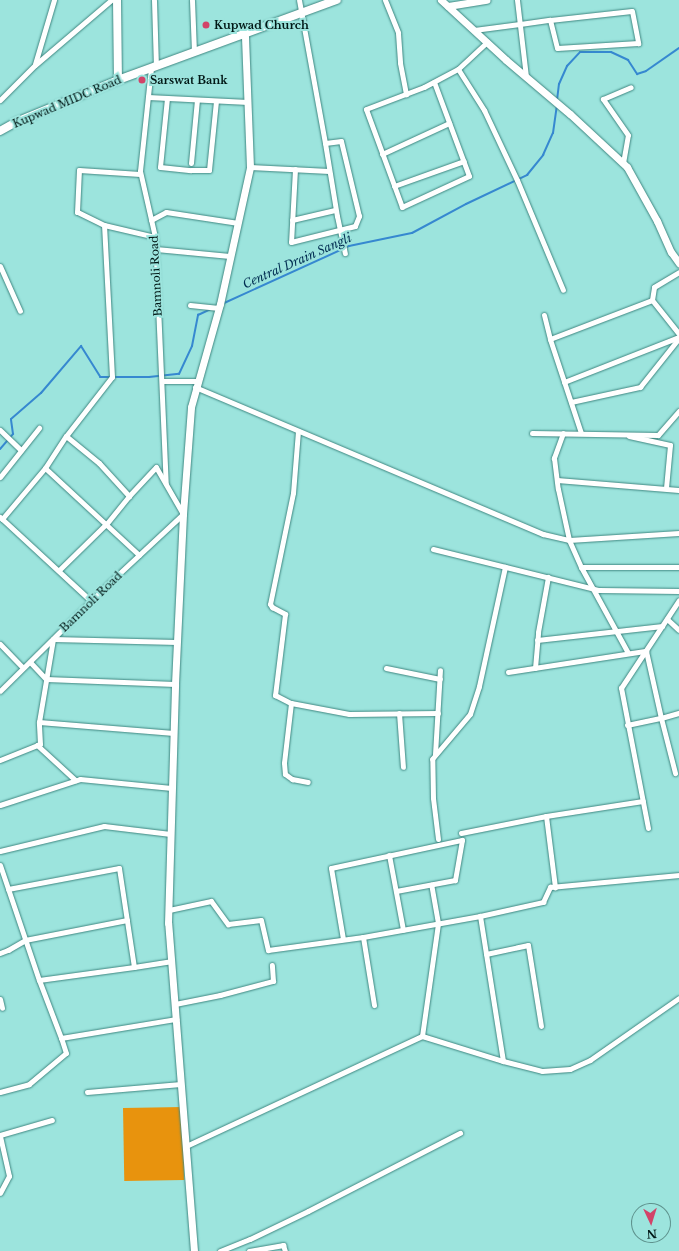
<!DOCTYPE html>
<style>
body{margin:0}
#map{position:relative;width:679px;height:1251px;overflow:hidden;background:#9ce4dd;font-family:"Libre Baskerville",serif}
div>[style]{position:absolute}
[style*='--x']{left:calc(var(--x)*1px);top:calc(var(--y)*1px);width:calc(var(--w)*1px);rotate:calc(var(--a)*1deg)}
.green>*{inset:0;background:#e8930d;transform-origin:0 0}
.stream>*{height:2px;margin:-1px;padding:0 1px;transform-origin:1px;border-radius:1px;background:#3688d0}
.roads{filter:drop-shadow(0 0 1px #3f8781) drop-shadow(0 0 1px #3f8781)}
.street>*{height:5px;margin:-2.5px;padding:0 2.5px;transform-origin:2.5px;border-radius:2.5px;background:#fff}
.secondary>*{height:7px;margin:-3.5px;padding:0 3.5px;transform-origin:3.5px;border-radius:3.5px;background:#fff}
.primary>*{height:8px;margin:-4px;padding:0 4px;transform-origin:4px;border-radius:4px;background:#fff}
.dots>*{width:11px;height:11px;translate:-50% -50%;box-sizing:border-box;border:2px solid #9ce4dd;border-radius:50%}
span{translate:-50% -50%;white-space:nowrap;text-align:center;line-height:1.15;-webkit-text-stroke:4px #9ce4dd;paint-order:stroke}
.poi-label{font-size:11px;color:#001816;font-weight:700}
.left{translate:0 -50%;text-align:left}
.street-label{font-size:11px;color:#001816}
.water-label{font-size:12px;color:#002d51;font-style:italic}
.north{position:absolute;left:631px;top:1203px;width:40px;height:40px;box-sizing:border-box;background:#9ce4dd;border:1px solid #5e928d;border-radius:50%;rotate:176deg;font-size:11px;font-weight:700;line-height:16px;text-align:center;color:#001816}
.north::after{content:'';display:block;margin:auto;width:14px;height:18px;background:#d24369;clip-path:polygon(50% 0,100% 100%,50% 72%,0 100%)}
</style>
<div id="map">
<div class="green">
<div style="left:183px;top:1107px;width:73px;height:60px;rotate:89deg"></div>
</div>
<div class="stream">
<div style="--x:557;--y:100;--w:16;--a:-83"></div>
<div style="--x:559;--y:84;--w:20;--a:-66"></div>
<div style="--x:567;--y:66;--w:19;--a:-47"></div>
<div style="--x:580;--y:52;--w:31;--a:0"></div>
<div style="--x:611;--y:52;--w:19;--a:25"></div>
<div style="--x:628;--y:60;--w:17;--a:57"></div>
<div style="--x:637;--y:74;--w:9;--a:-18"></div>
<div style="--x:646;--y:71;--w:40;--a:-34.9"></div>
<div style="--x:222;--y:304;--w:140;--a:-24.5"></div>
<div style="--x:349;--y:246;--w:64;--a:-11.7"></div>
<div style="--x:412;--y:233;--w:61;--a:-28.2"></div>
<div style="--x:466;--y:204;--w:68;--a:-25.4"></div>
<div style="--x:527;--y:175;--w:26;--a:-51"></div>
<div style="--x:543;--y:155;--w:24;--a:-66"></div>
<div style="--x:553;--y:133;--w:29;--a:-82"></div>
<div style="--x:0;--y:449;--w:20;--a:-49"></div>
<div style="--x:13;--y:434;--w:15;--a:-98"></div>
<div style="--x:11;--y:419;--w:40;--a:-41"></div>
<div style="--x:41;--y:393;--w:62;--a:-49.6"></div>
<div style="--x:81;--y:346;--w:36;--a:58"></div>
<div style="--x:100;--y:377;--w:49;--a:0"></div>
<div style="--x:149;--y:377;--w:30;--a:-6"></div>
<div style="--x:179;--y:374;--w:31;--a:-65"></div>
<div style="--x:192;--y:346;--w:32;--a:-79"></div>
<div style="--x:198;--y:315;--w:14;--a:-25"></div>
</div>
<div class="roads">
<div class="street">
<div style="--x:154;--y:0;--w:66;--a:88.3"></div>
<div style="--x:192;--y:0;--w:52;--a:87.8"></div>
<div style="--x:385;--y:0;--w:35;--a:68"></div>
<div style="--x:398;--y:33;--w:30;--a:86"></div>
<div style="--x:400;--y:63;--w:32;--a:79"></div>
<div style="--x:517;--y:0;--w:78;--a:83.3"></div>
<div style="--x:474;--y:30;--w:46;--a:-7.4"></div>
<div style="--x:520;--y:24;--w:30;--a:-8"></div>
<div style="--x:550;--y:20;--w:82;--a:-6.3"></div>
<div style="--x:632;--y:11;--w:33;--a:79"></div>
<div style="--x:638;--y:43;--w:81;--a:176.5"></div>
<div style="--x:557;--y:48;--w:29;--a:-104"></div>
<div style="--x:35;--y:64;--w:67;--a:-73.5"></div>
<div style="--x:151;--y:68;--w:104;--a:96.1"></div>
<div style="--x:140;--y:171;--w:68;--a:77.2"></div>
<div style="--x:155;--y:237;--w:247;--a:87.5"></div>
<div style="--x:458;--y:69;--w:49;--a:57.6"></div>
<div style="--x:484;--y:110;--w:77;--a:64.8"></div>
<div style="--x:517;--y:180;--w:119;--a:67.3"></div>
<div style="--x:434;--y:82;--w:100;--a:69.6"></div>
<div style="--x:469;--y:176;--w:74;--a:155.2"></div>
<div style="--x:402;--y:207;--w:104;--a:-110.2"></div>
<div style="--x:366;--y:109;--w:62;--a:-20.8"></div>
<div style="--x:424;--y:87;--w:38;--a:-28"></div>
<div style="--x:458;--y:69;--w:40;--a:-43"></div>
<div style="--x:148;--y:97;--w:100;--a:2.9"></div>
<div style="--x:167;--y:98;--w:69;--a:95.8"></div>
<div style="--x:160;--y:167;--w:31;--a:6"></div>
<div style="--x:191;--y:170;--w:18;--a:0"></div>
<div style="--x:209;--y:170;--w:69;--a:-84.2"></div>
<div style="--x:0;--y:100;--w:49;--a:-45"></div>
<div style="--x:35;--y:65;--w:100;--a:-40.5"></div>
<div style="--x:325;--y:143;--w:74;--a:80.7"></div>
<div style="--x:337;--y:216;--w:38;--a:78"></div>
<div style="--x:382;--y:154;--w:74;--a:-24.8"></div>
<div style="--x:191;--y:163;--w:63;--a:-84.6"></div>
<div style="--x:623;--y:163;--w:28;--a:-80"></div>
<div style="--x:628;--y:135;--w:44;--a:-124.8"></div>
<div style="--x:603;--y:99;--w:30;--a:-23"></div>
<div style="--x:250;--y:167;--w:79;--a:2.9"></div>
<div style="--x:295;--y:169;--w:73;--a:93.1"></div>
<div style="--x:291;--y:242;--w:66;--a:-14"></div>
<div style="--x:355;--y:226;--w:11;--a:-68"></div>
<div style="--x:359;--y:216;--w:77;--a:-103.5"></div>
<div style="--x:341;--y:141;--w:16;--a:173"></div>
<div style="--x:325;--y:143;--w:145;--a:-100.3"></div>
<div style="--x:394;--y:186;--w:74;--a:-19.7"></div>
<div style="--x:151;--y:220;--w:17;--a:-28"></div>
<div style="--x:166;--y:212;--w:73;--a:8.7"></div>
<div style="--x:292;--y:220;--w:44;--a:-13.1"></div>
<div style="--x:104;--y:225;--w:30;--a:-154"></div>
<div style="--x:77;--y:212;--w:42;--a:-87.3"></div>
<div style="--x:79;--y:170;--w:61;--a:3.8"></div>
<div style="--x:156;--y:249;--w:74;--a:5.4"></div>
<div style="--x:0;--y:266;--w:49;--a:66"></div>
<div style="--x:652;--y:300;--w:43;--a:51.5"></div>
<div style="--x:190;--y:305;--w:29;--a:6"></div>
<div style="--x:544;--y:315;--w:25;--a:76"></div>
<div style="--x:162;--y:381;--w:35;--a:0"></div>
<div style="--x:564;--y:382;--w:123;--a:-21.4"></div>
<div style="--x:195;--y:387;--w:378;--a:22.9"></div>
<div style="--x:543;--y:534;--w:27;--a:13"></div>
<div style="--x:569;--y:540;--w:30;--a:66"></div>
<div style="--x:581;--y:567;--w:98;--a:0"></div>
<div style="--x:571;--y:402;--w:71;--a:-12.3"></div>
<div style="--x:640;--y:387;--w:63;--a:-51.5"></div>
<div style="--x:0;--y:430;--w:29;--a:44"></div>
<div style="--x:298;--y:431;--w:62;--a:94.6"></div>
<div style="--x:293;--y:493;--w:113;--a:101.7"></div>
<div style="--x:270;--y:604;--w:4;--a:56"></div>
<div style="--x:272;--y:607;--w:15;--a:28"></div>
<div style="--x:285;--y:614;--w:82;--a:97"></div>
<div style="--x:275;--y:695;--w:18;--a:27"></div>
<div style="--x:291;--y:703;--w:59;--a:10.7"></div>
<div style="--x:349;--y:714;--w:89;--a:-0.6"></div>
<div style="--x:532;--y:433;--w:126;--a:0.9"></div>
<div style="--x:658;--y:435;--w:32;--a:-49"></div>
<div style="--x:563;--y:433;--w:27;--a:110"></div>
<div style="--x:554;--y:458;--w:31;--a:83"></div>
<div style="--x:558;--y:489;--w:52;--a:77.8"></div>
<div style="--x:569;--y:540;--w:110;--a:-3.6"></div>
<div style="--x:581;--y:433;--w:99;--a:-108.3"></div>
<div style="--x:550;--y:339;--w:109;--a:-20.9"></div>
<div style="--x:652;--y:300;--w:13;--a:-81"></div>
<div style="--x:654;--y:287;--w:29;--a:-31"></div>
<div style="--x:66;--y:436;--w:43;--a:39.3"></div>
<div style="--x:99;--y:463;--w:45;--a:47.7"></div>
<div style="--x:629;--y:436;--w:42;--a:12.4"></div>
<div style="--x:670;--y:445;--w:43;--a:95.3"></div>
<div style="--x:0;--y:477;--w:63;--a:-51.5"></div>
<div style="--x:557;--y:480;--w:122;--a:4.7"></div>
<div style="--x:0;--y:517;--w:124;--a:42.7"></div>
<div style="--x:2;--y:519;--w:67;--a:-49.9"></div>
<div style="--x:433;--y:549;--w:171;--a:13.9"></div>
<div style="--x:599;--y:590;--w:80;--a:0.7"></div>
<div style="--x:139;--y:555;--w:128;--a:-137.2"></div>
<div style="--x:45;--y:468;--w:38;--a:-57"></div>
<div style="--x:66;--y:436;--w:75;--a:-52.1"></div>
<div style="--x:112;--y:377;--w:152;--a:-93"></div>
<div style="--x:104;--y:225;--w:52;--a:13.2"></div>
<div style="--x:581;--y:567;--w:98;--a:61.3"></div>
<div style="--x:667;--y:619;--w:16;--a:43"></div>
<div style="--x:537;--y:640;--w:126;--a:-6.4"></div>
<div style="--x:0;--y:644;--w:33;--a:46"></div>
<div style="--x:646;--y:651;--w:69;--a:77.4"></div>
<div style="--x:661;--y:718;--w:19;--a:-16"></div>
<div style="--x:30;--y:662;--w:23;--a:47"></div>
<div style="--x:46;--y:679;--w:129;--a:2.2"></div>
<div style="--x:386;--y:668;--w:55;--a:11.5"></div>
<div style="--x:535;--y:668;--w:36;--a:-85"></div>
<div style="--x:538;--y:632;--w:56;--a:-79.7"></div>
<div style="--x:508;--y:672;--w:140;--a:-8.7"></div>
<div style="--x:0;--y:691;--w:153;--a:-44.7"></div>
<div style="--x:109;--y:583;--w:101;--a:-43"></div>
<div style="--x:183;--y:514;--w:54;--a:-119.9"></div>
<div style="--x:156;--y:467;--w:40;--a:133"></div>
<div style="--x:129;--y:496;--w:36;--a:129"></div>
<div style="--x:106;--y:524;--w:66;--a:135.6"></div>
<div style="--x:291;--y:703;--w:60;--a:96.7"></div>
<div style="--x:284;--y:763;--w:11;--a:85"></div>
<div style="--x:285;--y:774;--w:9;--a:36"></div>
<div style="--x:292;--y:779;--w:16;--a:11"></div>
<div style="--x:399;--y:713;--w:54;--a:85.8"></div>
<div style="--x:39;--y:722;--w:135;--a:4.7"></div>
<div style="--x:627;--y:725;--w:35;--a:-12"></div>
<div style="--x:661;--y:718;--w:57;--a:75.7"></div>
<div style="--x:37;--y:745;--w:52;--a:42.6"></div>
<div style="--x:435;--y:754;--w:84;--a:-86.6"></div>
<div style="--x:0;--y:760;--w:43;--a:-21.8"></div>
<div style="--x:40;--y:744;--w:22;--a:-93"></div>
<div style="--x:39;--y:722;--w:84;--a:-80.4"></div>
<div style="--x:53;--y:639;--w:124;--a:1.4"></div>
<div style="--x:0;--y:805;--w:84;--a:-18"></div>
<div style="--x:80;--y:779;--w:92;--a:5.6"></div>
<div style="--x:546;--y:816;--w:72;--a:82.8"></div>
<div style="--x:648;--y:828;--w:143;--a:-100.9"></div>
<div style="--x:621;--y:688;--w:105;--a:-56.6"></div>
<div style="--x:461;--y:833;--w:87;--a:-11.3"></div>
<div style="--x:546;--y:816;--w:98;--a:-8.8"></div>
<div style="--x:438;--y:839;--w:41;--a:-97"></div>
<div style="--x:433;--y:798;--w:39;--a:-91"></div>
<div style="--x:432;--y:759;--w:59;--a:-49.8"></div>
<div style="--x:470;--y:714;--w:29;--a:-72"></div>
<div style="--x:479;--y:686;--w:122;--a:-77.7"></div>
<div style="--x:0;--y:851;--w:107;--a:-13.5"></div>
<div style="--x:104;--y:826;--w:67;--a:6.8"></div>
<div style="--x:389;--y:855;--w:76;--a:79.4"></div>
<div style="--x:0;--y:865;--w:121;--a:71.3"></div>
<div style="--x:39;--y:980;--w:62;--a:69.2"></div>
<div style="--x:61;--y:1038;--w:117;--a:-9.4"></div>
<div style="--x:8;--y:889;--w:113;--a:-10.7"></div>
<div style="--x:119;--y:868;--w:100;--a:81.4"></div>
<div style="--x:134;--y:967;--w:96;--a:172.2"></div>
<div style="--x:169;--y:910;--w:43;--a:-12.1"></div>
<div style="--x:211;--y:901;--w:29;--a:54"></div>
<div style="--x:228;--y:924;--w:33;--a:-7"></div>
<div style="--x:261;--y:920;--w:31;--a:77"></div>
<div style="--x:268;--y:950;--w:96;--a:-7.8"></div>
<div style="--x:363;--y:937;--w:119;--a:-10.2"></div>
<div style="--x:363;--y:937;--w:69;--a:80.8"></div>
<div style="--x:343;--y:939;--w:72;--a:-99.6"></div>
<div style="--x:331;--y:868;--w:134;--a:-12.1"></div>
<div style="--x:462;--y:840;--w:41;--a:99.9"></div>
<div style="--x:455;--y:880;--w:60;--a:169.4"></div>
<div style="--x:0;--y:953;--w:9;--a:-21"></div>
<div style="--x:8;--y:950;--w:20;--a:-30"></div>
<div style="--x:25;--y:940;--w:104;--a:-11.1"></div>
<div style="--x:486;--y:954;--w:43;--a:-12.1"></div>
<div style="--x:528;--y:945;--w:82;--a:80.9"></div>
<div style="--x:134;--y:967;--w:37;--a:-9"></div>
<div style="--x:0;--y:999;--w:9;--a:77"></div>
<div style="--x:175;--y:1004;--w:46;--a:-11.3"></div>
<div style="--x:220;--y:995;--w:55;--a:-14.8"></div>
<div style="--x:273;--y:981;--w:16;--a:-94"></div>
<div style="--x:422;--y:1036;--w:114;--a:-81.9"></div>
<div style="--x:438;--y:923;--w:39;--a:-100"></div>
<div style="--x:503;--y:1061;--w:40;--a:14.4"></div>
<div style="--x:542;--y:1071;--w:28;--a:-4"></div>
<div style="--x:570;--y:1069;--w:22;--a:-24"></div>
<div style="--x:590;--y:1060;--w:108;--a:-34.9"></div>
<div style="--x:0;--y:1092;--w:30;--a:-15"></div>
<div style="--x:29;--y:1084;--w:48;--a:-40"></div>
<div style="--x:66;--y:1053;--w:16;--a:-108"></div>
<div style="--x:87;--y:1092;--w:94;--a:-4.9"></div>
<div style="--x:0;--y:1135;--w:54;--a:-16.1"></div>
<div style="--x:0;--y:1136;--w:41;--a:77.3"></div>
<div style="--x:9;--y:1176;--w:19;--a:118"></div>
<div style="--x:186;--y:1146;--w:260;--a:-25"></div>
<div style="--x:422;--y:1036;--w:85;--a:17.2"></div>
<div style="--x:503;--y:1061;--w:147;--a:-99"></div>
<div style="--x:480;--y:916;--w:65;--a:-12.5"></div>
<div style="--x:543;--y:902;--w:17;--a:-65"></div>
<div style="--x:550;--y:887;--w:130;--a:-5.3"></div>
<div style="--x:220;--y:1251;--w:32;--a:-22"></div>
<div style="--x:250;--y:1239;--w:64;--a:-25.8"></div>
<div style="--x:308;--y:1211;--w:171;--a:-27.2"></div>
<div style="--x:249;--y:1251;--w:35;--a:-10"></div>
<div style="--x:283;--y:1245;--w:6;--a:72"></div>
</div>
<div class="secondary">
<div style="--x:441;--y:0;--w:88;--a:42.7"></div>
<div style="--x:506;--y:60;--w:84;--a:40.2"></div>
<div style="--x:570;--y:114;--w:78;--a:42.9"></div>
<div style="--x:627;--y:167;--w:62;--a:60.9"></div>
<div style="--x:657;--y:221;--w:34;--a:66"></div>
<div style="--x:671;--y:252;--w:14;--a:54"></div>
<div style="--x:448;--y:6;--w:39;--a:-9"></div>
<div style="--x:194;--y:1251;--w:329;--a:-94.5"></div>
<div style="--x:168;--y:923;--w:239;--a:-88.3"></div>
<div style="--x:175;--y:684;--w:170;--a:-87.3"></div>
<div style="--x:183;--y:514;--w:107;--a:-85.7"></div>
<div style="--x:191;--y:407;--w:107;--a:-74.3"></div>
<div style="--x:220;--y:304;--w:140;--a:-77.6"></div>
<div style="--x:250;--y:167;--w:133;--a:-92.2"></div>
</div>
<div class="primary">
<div style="--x:117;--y:0;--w:80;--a:89.3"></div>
<div style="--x:0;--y:131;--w:18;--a:-29"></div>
<div style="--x:16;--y:122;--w:110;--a:-22.4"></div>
<div style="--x:118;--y:80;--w:233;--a:-20.1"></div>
</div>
</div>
<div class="dots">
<div style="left:206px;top:25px;background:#d24369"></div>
<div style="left:142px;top:80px;background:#d24369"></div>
</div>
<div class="poi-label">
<span class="left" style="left:214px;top:25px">Kupwad Church</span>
<span class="left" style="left:150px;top:80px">Sarswat Bank</span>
</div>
<div class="street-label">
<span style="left:67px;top:102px;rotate:-23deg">Kupwad MIDC Road</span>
<span style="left:156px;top:276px;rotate:-93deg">Bamnoli Road</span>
<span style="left:91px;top:602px;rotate:-44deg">Bamnoli Road</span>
</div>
<div class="water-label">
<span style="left:297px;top:261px;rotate:-24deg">Central Drain Sangli</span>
</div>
<div class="north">N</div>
</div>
